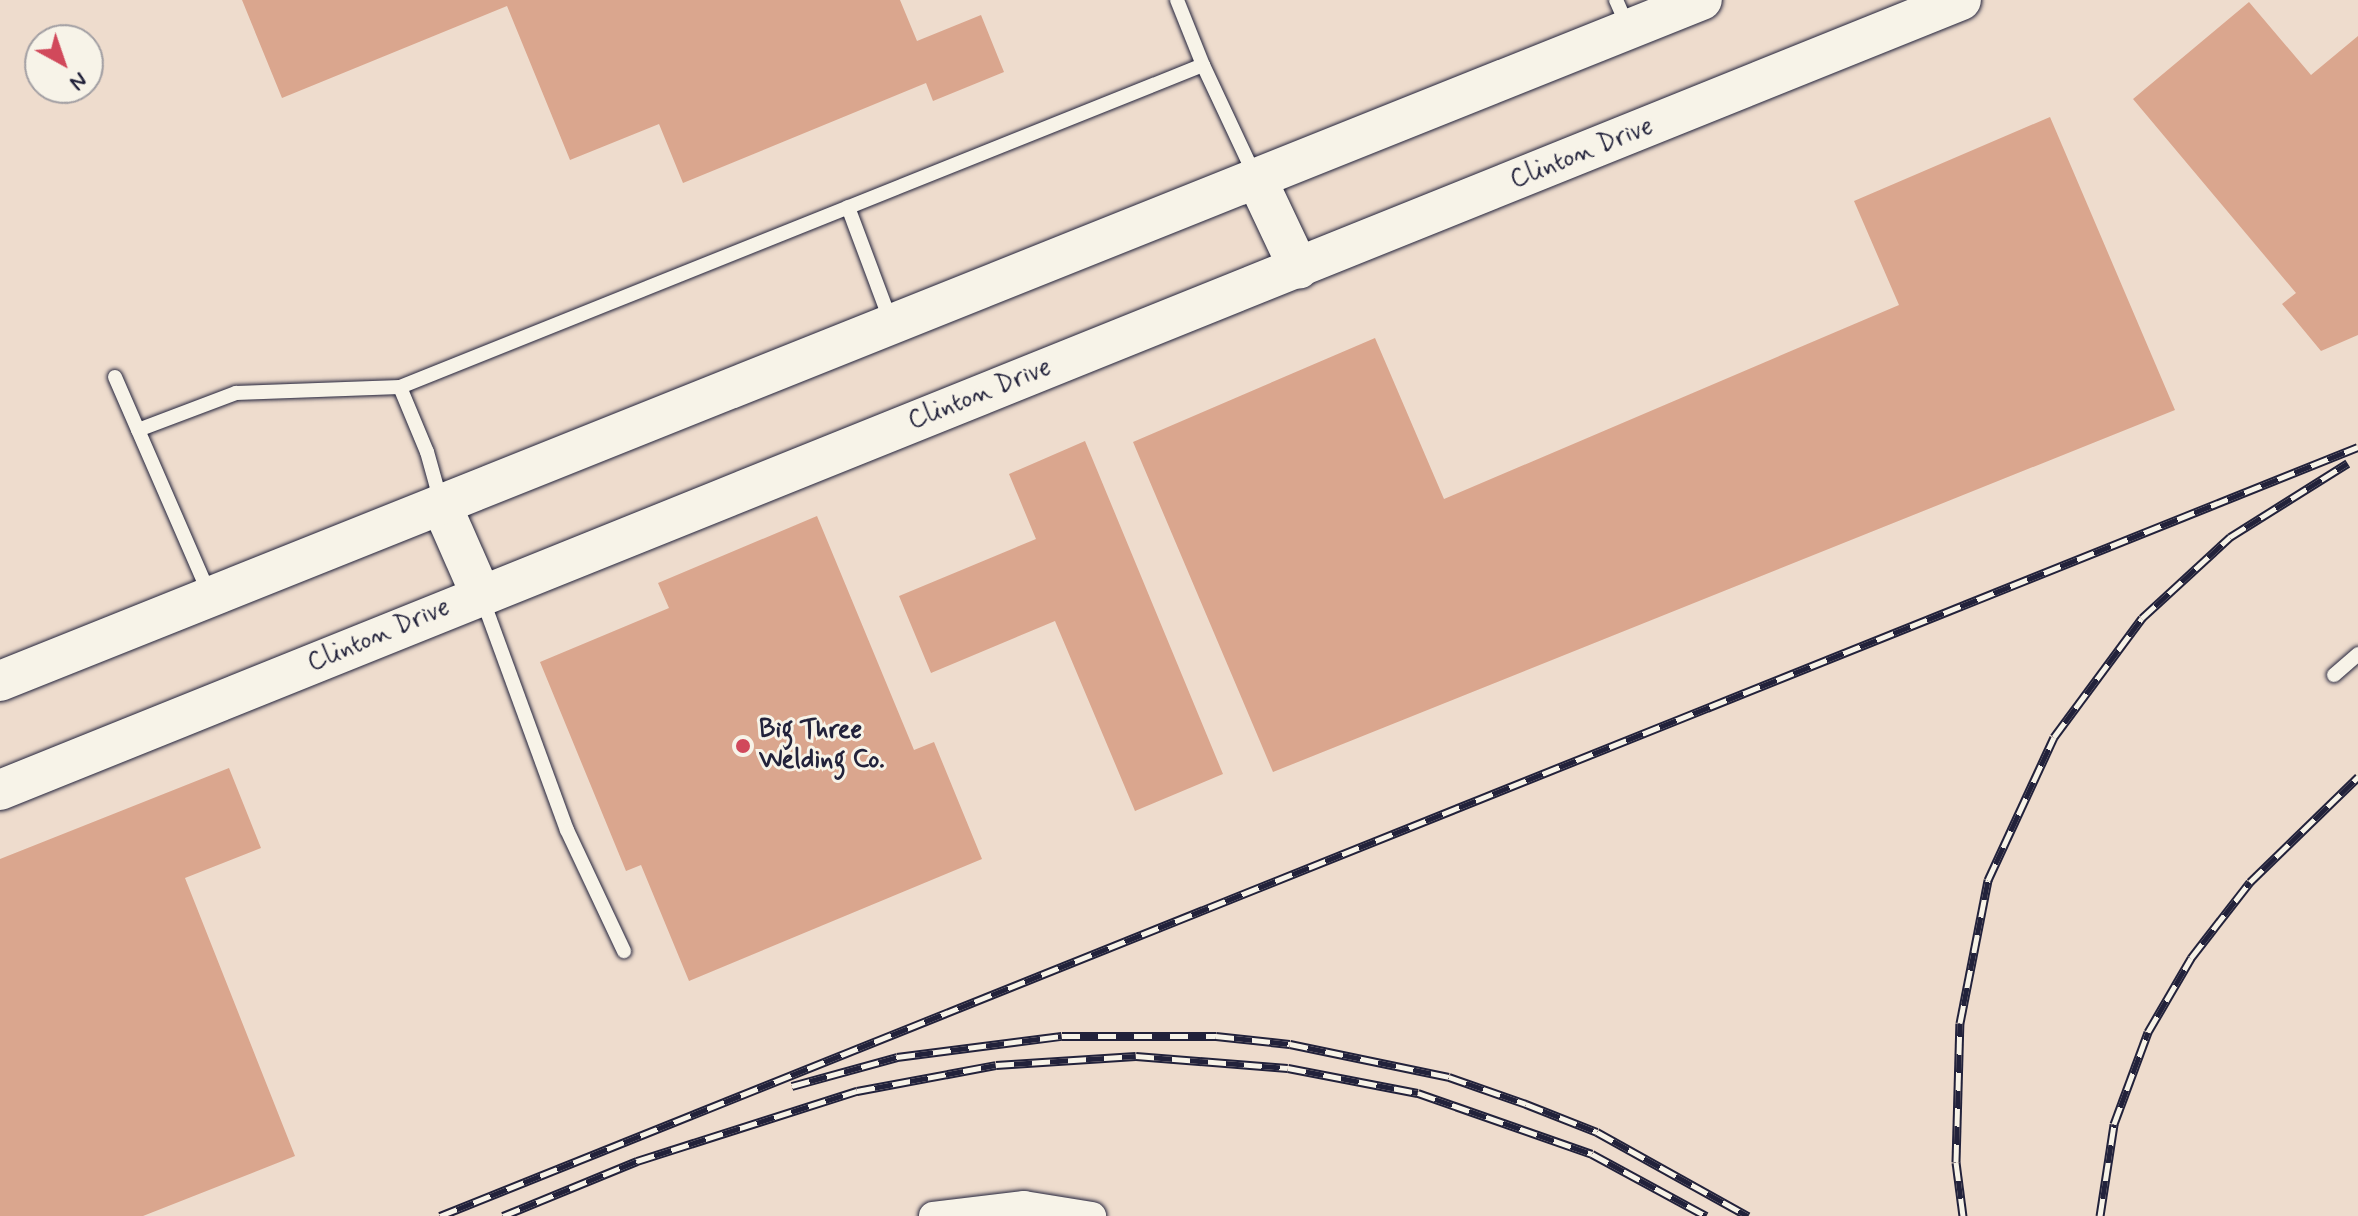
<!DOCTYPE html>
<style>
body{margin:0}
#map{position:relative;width:2358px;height:1216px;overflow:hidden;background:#f7f3e8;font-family:Mynerve,sans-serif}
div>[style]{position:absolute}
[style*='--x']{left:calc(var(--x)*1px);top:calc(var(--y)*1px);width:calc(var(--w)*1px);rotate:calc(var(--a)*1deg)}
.built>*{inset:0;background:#eedccd}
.building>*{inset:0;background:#daa68e}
.roads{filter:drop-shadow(0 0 2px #22223b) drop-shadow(0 0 2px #22223b)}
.service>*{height:14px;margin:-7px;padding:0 7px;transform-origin:7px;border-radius:7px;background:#f7f3e8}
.minor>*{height:28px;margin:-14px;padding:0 14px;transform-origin:14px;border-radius:14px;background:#f7f3e8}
.secondary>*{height:40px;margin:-20px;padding:0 20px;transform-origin:20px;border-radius:20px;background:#f7f3e8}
.rail>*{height:9px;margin-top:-4.5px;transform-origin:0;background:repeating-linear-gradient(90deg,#f7f3e8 0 18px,#22223b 0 36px);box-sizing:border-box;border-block:2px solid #22223b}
.dots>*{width:22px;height:22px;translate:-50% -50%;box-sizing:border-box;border:4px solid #f7f3e8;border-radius:50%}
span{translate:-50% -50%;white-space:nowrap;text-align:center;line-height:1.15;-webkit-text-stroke:6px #f7f3e8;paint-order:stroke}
.street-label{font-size:26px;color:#22223b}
.poi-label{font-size:26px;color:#22223b;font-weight:700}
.left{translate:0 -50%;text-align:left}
.north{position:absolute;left:24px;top:24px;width:80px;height:80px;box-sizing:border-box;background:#f7f3e8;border:2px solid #a29fa3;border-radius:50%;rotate:140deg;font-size:22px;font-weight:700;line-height:32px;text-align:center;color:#22223b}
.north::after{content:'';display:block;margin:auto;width:28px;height:36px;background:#d1495b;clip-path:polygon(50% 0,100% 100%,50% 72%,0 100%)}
</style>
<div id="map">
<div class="built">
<div style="clip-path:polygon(evenodd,0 0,2358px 0,2358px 1216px,0 1216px,0 0,40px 40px,88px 40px,88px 88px,40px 88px,40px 40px)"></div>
</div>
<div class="building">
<div style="clip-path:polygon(242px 0,900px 0,917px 41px,981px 15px,1004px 72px,933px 101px,926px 83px,683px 183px,659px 124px,570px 160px,507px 6px,282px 98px)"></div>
<div style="clip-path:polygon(2249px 2px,2311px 75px,2358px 36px,2358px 335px,2321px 351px,2282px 304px,2296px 293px,2133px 99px)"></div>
<div style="clip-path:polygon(2050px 117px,2175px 410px,1273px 772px,1133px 442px,1375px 338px,1444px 499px,1899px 305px,1854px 201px)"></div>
<div style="clip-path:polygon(1085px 441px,1223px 774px,1135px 811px,1055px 621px,931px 673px,899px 596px,1036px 539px,1009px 474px)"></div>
<div style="clip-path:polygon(817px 516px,914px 750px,934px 742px,982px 859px,689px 981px,641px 865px,626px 871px,540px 662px,669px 608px,658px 583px)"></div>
<div style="clip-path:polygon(229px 768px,261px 848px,185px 878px,295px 1156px,143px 1216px,0 1216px,0 859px)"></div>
</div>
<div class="roads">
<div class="service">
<div style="--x:1177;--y:0;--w:70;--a:68.2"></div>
<div style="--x:1616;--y:0;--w:30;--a:66"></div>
<div style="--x:848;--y:207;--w:123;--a:69.5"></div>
<div style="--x:115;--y:377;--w:239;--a:66.5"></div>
<div style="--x:138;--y:430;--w:105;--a:-20.7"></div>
<div style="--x:236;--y:393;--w:164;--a:-2.1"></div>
<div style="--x:441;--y:502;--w:52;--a:-105.6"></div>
<div style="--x:427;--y:452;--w:70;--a:-112.6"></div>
<div style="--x:400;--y:387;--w:865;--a:-21.85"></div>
<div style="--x:1203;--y:65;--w:123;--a:64.9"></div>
<div style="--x:482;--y:598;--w:247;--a:69.9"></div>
<div style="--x:567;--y:830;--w:134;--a:64.8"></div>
<div style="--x:2334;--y:675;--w:32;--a:-41"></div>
</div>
<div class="minor">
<div style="--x:933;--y:1216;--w:92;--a:-6.9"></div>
<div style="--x:1024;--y:1205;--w:69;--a:9.2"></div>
</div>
<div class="secondary">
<div style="--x:1257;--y:180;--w:98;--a:64.7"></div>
<div style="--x:441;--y:504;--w:97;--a:66.3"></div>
<div style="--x:0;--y:681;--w:1833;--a:-21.81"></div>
<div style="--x:0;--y:790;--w:2114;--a:-21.94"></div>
</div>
</div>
<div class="rail">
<div style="--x:792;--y:1086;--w:109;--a:-15.4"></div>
<div style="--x:897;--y:1057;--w:166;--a:-7.3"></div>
<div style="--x:1062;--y:1036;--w:154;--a:0"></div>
<div style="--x:1216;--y:1036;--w:74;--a:6.2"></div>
<div style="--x:1290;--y:1044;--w:162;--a:11.7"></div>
<div style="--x:1449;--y:1077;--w:82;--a:19.3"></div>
<div style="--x:1526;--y:1104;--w:76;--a:21.5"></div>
<div style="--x:1597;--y:1132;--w:173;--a:29.1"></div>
<div style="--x:440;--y:1216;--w:2066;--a:-21.85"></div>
<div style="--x:503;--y:1216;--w:145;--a:-22.3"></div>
<div style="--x:637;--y:1161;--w:231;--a:-17.7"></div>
<div style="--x:857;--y:1091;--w:141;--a:-10.6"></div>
<div style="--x:996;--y:1065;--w:140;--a:-3.7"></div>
<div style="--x:1136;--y:1056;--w:152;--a:4.5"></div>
<div style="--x:1288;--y:1068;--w:132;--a:10.9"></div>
<div style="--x:1418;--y:1093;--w:184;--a:19.3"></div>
<div style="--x:1592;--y:1154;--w:130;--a:28.5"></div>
<div style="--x:1963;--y:1216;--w:54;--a:-97.4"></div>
<div style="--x:1956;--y:1162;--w:139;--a:-88.4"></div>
<div style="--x:1960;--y:1023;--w:146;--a:-78.9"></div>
<div style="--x:1988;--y:880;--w:157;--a:-65.2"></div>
<div style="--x:2054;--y:737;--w:148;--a:-53.5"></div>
<div style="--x:2142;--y:618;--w:120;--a:-42.6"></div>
<div style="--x:2230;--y:537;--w:139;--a:-32.1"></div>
<div style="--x:2100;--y:1216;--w:93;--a:-81.3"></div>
<div style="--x:2114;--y:1124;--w:98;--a:-69.7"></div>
<div style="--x:2148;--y:1032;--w:86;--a:-59.8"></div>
<div style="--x:2191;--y:958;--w:96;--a:-52.2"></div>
<div style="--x:2250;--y:882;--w:151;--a:-44.2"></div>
</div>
<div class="dots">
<div style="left:743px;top:746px;background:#d1495b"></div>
</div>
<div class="street-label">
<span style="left:1582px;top:154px;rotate:-22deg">Clinton Drive</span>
<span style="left:980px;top:395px;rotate:-22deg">Clinton Drive</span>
<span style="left:379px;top:636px;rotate:-23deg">Clinton Drive</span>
</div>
<div class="poi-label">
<span class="left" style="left:759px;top:746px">Big Three<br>Welding Co.</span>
</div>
<div class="north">N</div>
</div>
